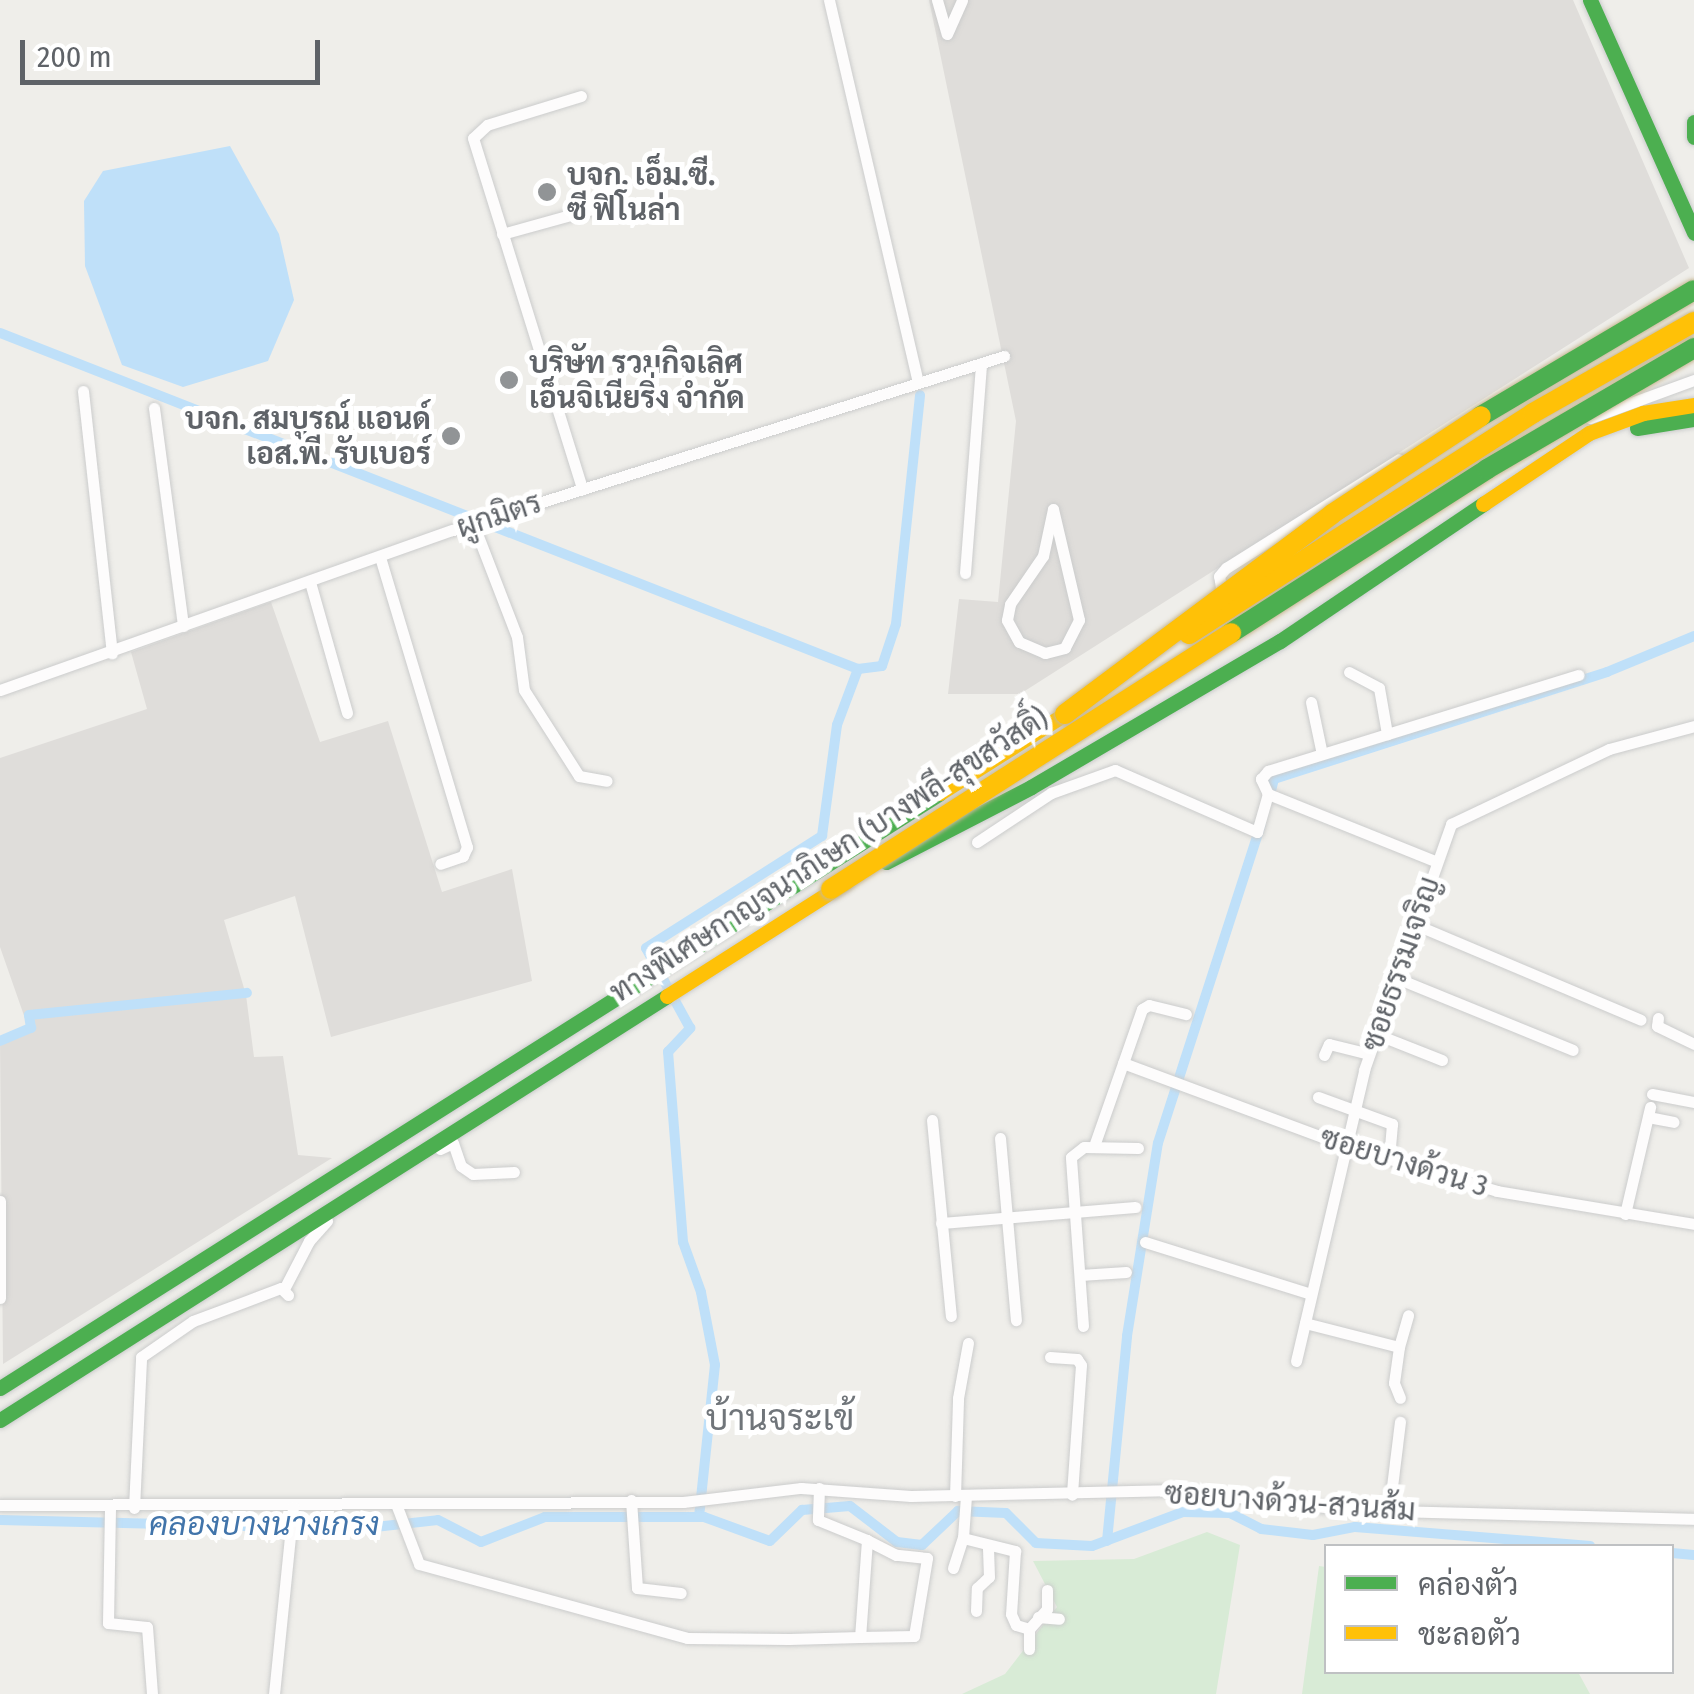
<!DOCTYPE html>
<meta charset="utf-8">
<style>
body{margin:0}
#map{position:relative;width:1694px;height:1694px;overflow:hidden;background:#efeeea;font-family:"Fira Sans Condensed",Sarabun,sans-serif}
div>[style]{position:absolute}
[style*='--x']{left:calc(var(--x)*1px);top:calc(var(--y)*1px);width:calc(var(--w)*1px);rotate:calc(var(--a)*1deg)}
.industrial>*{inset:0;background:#dfddda}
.green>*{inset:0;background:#d8ebd6}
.water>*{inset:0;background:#bfe0f9}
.canal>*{height:10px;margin:-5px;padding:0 5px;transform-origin:5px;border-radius:5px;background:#bfe0f9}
.roads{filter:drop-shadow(0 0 2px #cbcccc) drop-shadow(0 0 2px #cbcccc)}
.street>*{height:11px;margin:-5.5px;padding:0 5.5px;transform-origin:5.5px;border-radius:5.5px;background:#fdfcfc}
.fast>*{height:15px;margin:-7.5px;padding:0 7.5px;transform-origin:7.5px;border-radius:7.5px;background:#4caf50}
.slow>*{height:15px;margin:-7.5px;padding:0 7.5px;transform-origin:7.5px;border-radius:7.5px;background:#ffc107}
.bridges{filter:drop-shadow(0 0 2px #c8b996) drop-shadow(0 0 2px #c8b996)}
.fast-bridge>*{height:20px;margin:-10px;padding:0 10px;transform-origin:10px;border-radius:10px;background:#4caf50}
.slow-bridge>*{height:20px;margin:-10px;padding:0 10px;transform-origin:10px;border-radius:10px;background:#ffc107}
.dots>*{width:28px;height:28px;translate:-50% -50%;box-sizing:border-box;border:5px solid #fff;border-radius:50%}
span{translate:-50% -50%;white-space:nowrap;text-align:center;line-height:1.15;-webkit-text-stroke:10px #fff;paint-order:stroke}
.poi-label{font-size:30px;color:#5f6368;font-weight:700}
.left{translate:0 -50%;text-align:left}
.right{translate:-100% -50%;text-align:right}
.street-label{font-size:30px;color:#5f6368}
.water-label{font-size:32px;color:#4174aa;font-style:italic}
.quarter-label{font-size:35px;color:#70757a}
.legend{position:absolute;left:1324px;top:1544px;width:350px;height:130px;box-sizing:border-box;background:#fff;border:2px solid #bfc1c3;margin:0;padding:12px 18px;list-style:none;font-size:30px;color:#5f6368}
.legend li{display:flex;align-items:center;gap:20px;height:50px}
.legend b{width:50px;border:2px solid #bfc1c3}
.scale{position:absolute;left:20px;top:40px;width:300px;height:45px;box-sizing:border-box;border:5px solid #5f6368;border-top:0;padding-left:12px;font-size:30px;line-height:35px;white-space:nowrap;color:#5f6368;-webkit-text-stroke:8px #fff;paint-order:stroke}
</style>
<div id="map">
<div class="industrial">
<div style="clip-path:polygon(929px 0,1573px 0,1689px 268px,1020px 694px,948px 694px,959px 599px,998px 602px,1016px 421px)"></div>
<div style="clip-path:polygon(271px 602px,320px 742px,388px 721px,442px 892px,512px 869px,532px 981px,331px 1037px,295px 896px,224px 920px,246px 995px,254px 1057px,283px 1056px,298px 1155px,332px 1158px,3px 1364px,0 1041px,28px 1027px,0 947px,0 758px,147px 709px,131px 652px)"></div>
</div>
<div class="green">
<div style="clip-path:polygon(1207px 1532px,1240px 1545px,1216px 1694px,962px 1694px,1005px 1674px,1057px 1607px,1033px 1561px,1134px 1559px)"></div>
<div style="clip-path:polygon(1319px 1566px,1326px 1567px,1326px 1672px,1578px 1672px,1590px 1694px,1302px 1694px)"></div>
</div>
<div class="water">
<div style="clip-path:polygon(230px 146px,279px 234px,294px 300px,268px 361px,183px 387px,122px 365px,85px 266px,84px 201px,103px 171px)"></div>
</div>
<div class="canal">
<div style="--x:0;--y:333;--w:921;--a:21.39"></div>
<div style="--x:858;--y:669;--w:24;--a:-7"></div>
<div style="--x:882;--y:666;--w:44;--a:-71.6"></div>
<div style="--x:896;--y:624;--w:230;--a:-84"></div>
<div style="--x:1269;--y:799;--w:21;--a:-76"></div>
<div style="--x:1274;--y:779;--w:350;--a:-17.8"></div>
<div style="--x:1607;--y:672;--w:94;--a:-22.5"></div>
<div style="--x:0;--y:1041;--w:34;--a:-23"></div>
<div style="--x:31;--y:1028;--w:13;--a:-99"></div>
<div style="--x:29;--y:1015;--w:219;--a:-5.8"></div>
<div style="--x:699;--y:1517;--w:153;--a:-84"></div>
<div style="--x:715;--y:1365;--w:74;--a:-100.9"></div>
<div style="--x:701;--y:1292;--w:53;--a:-109.8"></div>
<div style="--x:683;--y:1242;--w:191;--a:-94.5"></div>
<div style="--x:668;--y:1052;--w:33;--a:-47"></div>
<div style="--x:690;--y:1028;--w:91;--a:-118.8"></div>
<div style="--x:646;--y:948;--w:209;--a:-32.5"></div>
<div style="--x:822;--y:836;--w:112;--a:-82.3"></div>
<div style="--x:837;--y:725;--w:60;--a:-69.4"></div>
<div style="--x:0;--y:1520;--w:357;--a:1.4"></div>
<div style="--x:357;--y:1529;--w:81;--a:-6.3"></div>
<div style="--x:438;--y:1520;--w:48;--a:27.1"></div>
<div style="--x:481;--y:1542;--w:69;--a:-21.3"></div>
<div style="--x:545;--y:1517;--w:159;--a:0"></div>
<div style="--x:704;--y:1517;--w:70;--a:20"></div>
<div style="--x:770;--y:1541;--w:45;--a:-44.1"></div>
<div style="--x:802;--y:1510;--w:48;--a:-4.8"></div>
<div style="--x:850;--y:1506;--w:59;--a:37.5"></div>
<div style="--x:897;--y:1542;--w:25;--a:7"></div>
<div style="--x:922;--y:1545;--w:50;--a:-43.4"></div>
<div style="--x:958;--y:1511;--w:48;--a:2.4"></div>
<div style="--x:1006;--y:1513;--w:42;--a:45"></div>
<div style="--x:1036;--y:1543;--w:56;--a:3.1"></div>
<div style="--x:1092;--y:1546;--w:97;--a:-20.5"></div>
<div style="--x:1183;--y:1512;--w:47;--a:1.2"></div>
<div style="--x:1230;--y:1513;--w:35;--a:27"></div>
<div style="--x:1261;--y:1529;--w:52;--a:6.6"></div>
<div style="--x:1313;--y:1535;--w:43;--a:-10.8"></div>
<div style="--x:1355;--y:1527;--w:236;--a:4.6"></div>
<div style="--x:1107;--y:1541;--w:206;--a:-84.4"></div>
<div style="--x:1127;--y:1336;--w:195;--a:-80.9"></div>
<div style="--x:1158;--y:1143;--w:334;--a:-72.1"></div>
<div style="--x:1672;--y:1553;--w:22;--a:5"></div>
</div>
<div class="roads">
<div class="street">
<div style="--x:829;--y:0;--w:392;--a:76.9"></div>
<div style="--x:937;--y:0;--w:35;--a:74"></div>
<div style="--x:947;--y:34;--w:37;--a:-66"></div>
<div style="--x:581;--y:96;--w:98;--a:162.9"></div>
<div style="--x:487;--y:125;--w:19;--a:137"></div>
<div style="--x:473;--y:138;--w:368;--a:72.7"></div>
<div style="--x:502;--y:234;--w:93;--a:-15.5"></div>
<div style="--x:83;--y:391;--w:264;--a:83.7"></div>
<div style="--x:154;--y:408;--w:220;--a:82.4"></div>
<div style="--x:1590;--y:418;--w:111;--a:-20.1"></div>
<div style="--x:1053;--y:509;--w:114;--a:76.8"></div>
<div style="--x:1079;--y:620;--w:31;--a:117"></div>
<div style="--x:1065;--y:648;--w:21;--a:166"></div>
<div style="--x:1045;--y:653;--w:28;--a:-157"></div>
<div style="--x:1019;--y:642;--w:25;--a:-119"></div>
<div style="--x:1007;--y:620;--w:16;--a:-79"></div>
<div style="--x:1010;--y:604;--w:58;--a:-55.5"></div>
<div style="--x:1043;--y:556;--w:48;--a:-78"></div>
<div style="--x:473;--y:523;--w:122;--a:68.9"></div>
<div style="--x:517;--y:637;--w:53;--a:82.5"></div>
<div style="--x:524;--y:690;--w:102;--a:57.4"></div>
<div style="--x:579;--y:776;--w:28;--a:10"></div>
<div style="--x:380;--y:557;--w:303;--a:73.3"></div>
<div style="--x:467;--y:847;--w:10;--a:114"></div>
<div style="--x:463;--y:856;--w:24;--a:161"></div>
<div style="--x:965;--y:573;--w:210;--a:-85.6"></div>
<div style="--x:310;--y:582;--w:136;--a:74.2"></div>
<div style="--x:1254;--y:613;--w:15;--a:176"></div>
<div style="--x:1239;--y:614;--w:26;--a:-130"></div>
<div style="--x:1222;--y:594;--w:18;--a:-99"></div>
<div style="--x:1219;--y:576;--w:11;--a:-49"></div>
<div style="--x:1226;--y:568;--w:204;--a:-32.2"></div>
<div style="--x:1349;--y:672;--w:34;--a:28"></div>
<div style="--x:1379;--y:688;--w:47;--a:80.1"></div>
<div style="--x:0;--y:690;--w:480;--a:-19.5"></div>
<div style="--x:453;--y:530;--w:578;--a:-17.53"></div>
<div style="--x:1311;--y:702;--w:53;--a:78.1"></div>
<div style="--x:1268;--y:794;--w:182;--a:21.9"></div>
<div style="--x:977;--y:842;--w:89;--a:-33.5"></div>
<div style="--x:1051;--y:793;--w:68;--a:-19.8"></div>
<div style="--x:1115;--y:770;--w:155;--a:23.6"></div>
<div style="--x:1257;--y:832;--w:40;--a:-74"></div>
<div style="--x:1268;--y:794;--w:17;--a:-115"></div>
<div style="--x:1261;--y:779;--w:11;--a:-49"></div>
<div style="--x:1268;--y:771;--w:325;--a:-17.2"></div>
<div style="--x:1414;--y:924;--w:246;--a:22.9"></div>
<div style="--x:1394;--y:977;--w:193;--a:22.2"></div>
<div style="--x:1658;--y:1018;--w:8;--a:97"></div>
<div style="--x:1657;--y:1026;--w:41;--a:25.9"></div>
<div style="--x:1376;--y:1034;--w:71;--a:21.5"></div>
<div style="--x:1324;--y:1055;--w:12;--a:-66"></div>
<div style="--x:1329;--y:1044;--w:41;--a:14"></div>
<div style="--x:1123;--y:1063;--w:235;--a:20.4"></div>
<div style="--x:1343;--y:1145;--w:161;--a:16.6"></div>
<div style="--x:1497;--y:1191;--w:200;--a:9.5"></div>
<div style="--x:1652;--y:1094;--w:43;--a:10.8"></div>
<div style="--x:1318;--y:1097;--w:79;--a:20"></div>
<div style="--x:1392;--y:1124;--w:34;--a:95"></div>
<div style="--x:1648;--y:1117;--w:26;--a:11"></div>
<div style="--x:932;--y:1120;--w:197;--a:84.5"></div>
<div style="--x:1000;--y:1138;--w:183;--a:85"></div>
<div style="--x:1094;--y:1146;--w:145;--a:-70.7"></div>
<div style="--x:1142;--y:1009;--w:8;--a:-30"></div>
<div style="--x:1149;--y:1005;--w:38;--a:14"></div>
<div style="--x:440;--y:1149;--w:14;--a:-25"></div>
<div style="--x:453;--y:1143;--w:24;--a:71"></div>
<div style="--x:461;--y:1166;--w:14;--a:34"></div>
<div style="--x:473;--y:1174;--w:41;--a:-2.8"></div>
<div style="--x:0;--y:1201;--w:97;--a:90"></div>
<div style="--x:1625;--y:1214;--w:110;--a:-76.8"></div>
<div style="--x:941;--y:1223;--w:195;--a:-4.7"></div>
<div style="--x:1145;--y:1242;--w:174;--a:17.4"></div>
<div style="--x:1080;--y:1275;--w:46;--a:-3.7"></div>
<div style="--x:284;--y:1289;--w:54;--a:-62.5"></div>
<div style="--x:309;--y:1241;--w:27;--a:-48"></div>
<div style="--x:1305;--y:1323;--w:97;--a:14.3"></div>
<div style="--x:1399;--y:1347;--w:36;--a:98"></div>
<div style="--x:1394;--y:1383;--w:16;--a:68"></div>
<div style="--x:1083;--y:1326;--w:169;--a:-94.1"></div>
<div style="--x:1071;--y:1157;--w:16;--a:-38"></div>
<div style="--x:1084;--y:1147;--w:54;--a:1.1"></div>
<div style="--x:1399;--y:1347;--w:33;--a:-74"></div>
<div style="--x:1050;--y:1357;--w:27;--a:4"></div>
<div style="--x:1077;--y:1359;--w:7;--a:56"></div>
<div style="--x:1081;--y:1365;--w:130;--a:94"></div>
<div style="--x:1296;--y:1361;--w:299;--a:-76.8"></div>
<div style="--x:1364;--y:1070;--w:261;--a:-70.5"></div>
<div style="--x:1451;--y:824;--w:175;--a:-25.4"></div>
<div style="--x:1609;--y:749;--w:88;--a:-15.1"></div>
<div style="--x:819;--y:1488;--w:32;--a:92"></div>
<div style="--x:818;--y:1520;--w:53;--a:22.2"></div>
<div style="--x:955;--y:1496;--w:98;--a:-88.2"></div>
<div style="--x:958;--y:1398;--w:56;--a:-79.7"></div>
<div style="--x:966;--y:1496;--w:42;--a:94.1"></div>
<div style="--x:963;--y:1538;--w:54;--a:14"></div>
<div style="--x:1015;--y:1551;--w:63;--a:93.6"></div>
<div style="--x:1011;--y:1614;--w:12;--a:66"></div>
<div style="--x:1016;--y:1625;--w:14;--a:17"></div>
<div style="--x:1029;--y:1629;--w:20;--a:90"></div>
<div style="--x:631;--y:1500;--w:88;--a:86.1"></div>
<div style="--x:637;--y:1588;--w:44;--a:6.5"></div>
<div style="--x:396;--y:1504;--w:64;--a:69"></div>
<div style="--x:419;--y:1564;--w:278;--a:15.4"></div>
<div style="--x:687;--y:1638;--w:102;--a:0.6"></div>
<div style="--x:789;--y:1639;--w:71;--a:-1.6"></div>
<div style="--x:860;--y:1637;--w:54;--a:-1.1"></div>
<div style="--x:914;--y:1636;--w:79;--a:-80.5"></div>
<div style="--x:927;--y:1558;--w:31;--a:-174"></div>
<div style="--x:896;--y:1555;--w:33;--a:-153"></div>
<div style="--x:867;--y:1540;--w:97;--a:94.1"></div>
<div style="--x:0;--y:1505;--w:683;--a:-0.25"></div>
<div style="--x:683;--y:1502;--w:119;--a:-6.8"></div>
<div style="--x:801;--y:1488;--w:110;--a:4.2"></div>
<div style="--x:911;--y:1496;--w:265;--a:-1.3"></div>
<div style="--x:1176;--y:1490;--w:176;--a:6.5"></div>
<div style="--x:1351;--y:1510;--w:343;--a:1.5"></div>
<div style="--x:110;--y:1508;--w:115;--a:91"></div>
<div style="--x:108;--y:1623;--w:39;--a:6"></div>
<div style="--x:147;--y:1627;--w:67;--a:85.7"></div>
<div style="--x:134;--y:1508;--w:151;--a:-87.3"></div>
<div style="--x:141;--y:1357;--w:63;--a:-34.7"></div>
<div style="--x:193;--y:1321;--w:94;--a:-20.6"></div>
<div style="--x:281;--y:1288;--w:10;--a:45"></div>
<div style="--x:1389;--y:1511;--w:90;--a:-83"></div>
<div style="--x:953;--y:1568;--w:32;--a:-72"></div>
<div style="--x:976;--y:1611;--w:23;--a:-88"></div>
<div style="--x:977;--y:1588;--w:16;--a:-43"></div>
<div style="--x:989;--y:1577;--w:31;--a:-92"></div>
<div style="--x:1038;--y:1617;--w:21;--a:5"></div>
<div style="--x:1029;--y:1629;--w:27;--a:-48"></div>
<div style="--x:1047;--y:1609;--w:19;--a:-90"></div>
<div style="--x:274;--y:1694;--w:188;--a:-84.2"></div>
</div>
<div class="fast">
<div style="--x:1590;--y:0;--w:255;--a:65.9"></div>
<div style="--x:1694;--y:122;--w:15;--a:90"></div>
<div style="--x:1637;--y:428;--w:58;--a:-9"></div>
<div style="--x:886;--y:862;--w:163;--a:-27.3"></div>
<div style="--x:1031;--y:787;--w:289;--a:-30.4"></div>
<div style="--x:1280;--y:641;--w:245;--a:-34"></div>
<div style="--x:0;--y:1388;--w:1112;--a:-32.33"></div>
<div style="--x:0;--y:1420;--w:790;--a:-32.44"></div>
</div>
<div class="slow">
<div style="--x:1483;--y:504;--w:128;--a:-33.8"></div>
<div style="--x:1589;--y:433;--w:58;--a:-20.3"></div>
<div style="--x:1643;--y:413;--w:52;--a:-8.9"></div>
<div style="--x:940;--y:793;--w:148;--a:-32.3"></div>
<div style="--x:667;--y:996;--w:212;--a:-32.5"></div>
</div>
</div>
<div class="bridges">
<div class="fast-bridge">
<div style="--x:1481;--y:416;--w:247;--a:-30.6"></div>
<div style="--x:1231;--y:633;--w:304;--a:-32.6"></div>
<div style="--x:1487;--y:469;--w:240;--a:-30.3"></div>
</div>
<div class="slow-bridge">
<div style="--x:1189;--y:634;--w:409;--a:-32.7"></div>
<div style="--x:1533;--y:413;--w:185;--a:-29.5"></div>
<div style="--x:1065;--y:714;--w:334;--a:-36.8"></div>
<div style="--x:1332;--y:514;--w:178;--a:-33.3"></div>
<div style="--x:831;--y:889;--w:475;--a:-32.6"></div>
</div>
</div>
<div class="dots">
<div style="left:547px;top:192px;background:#919496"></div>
<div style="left:509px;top:380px;background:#919496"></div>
<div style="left:451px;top:436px;background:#919496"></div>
</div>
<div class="poi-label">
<span class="left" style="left:567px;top:192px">บจก. เอ็ม.ซี.<br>ซี ฟิโนล่า</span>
<span class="left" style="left:529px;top:380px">บริษัท รวมกิจเลิศ<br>เอ็นจิเนียริ่ง จำกัด</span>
<span class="right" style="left:431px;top:436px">บจก. สมบูรณ์ แอนด์<br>เอส.พี. รับเบอร์</span>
</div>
<div class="street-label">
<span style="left:499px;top:515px;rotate:-18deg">ผูกมิตร</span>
<span style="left:829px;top:855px;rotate:-33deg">ทางพิเศษกาญจนาภิเษก (บางพลี-สุขสวัสดิ์)</span>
<span style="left:1401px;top:964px;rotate:-71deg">ซอยธรรมเจริญ</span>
<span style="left:1404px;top:1162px;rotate:17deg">ซอยบางด้วน 3</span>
<span style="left:1290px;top:1502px;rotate:4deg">ซอยบางด้วน-สวนส้ม</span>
</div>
<div class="water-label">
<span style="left:264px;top:1524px">คลองบางนางเกรง</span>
</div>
<div class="quarter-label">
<span style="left:780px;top:1418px">บ้านจระเข้</span>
</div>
<ul class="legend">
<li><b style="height:12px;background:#4caf50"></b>คล่องตัว</li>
<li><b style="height:12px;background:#ffc107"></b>ชะลอตัว</li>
</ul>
<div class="scale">200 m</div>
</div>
